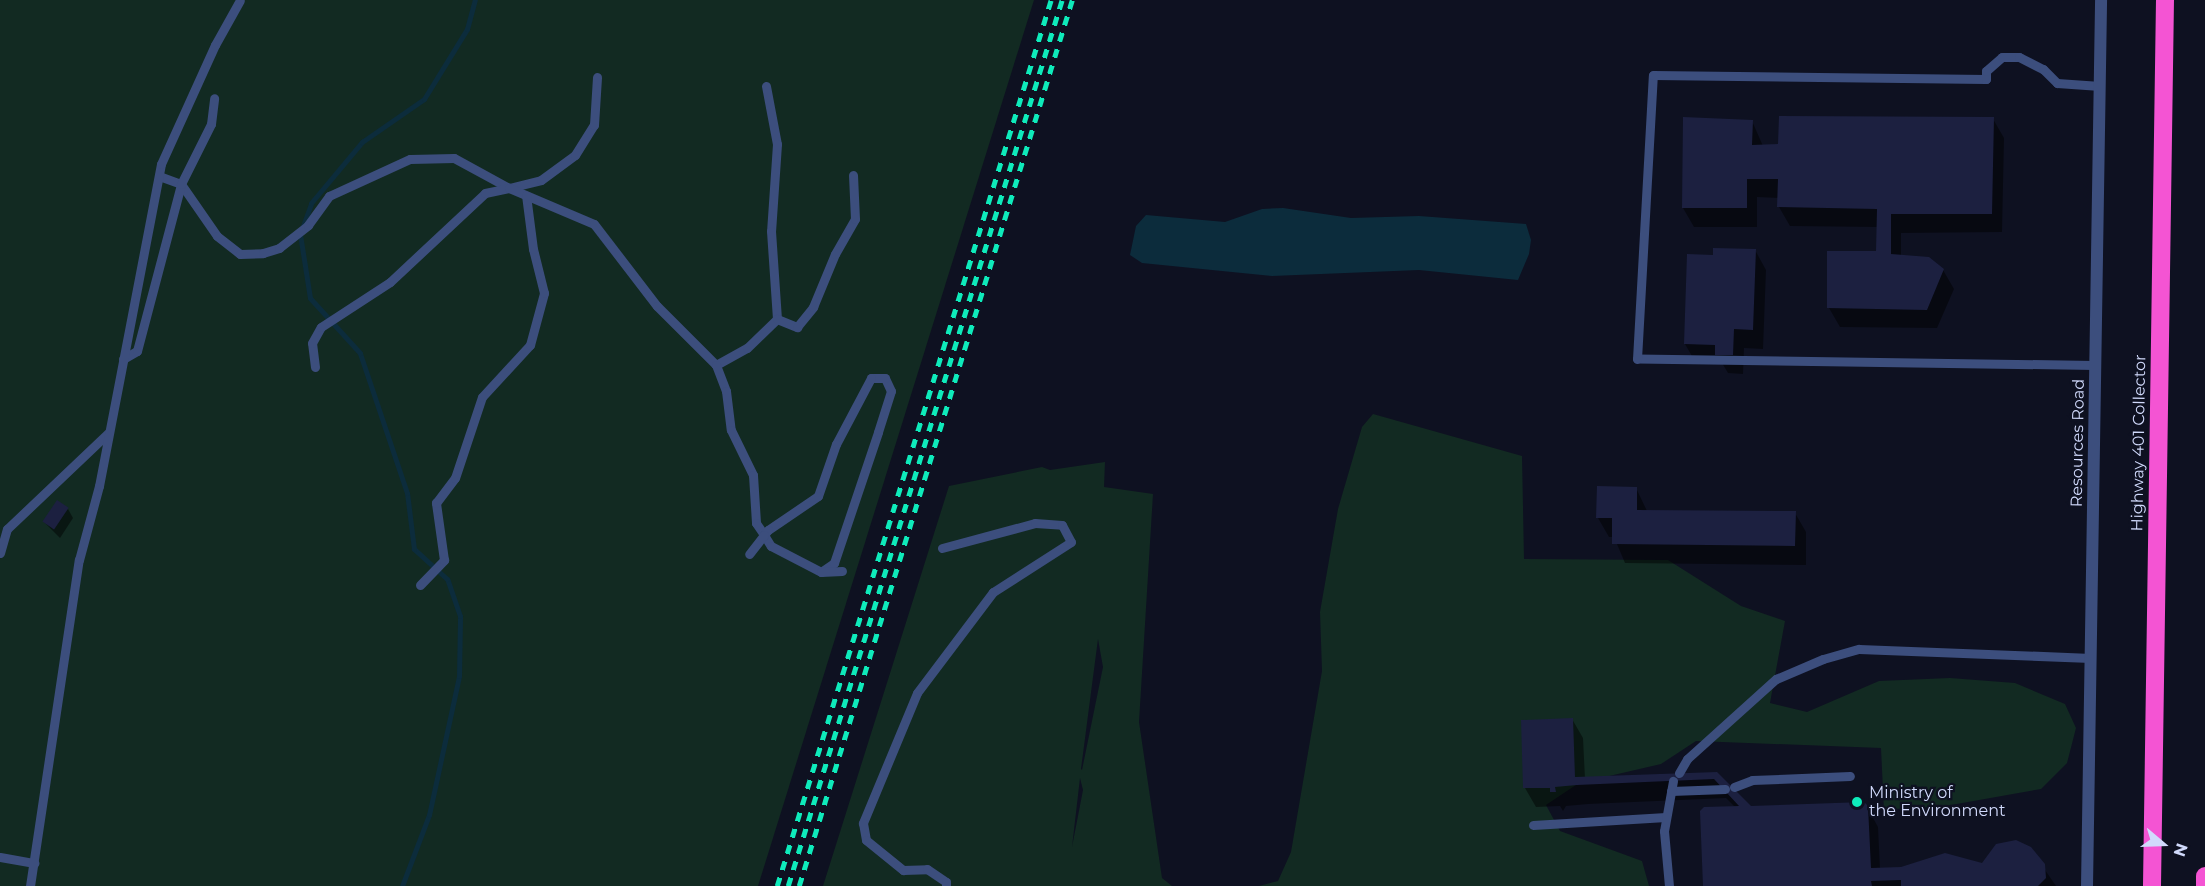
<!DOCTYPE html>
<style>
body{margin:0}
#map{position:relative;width:2205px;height:886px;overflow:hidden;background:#0e1121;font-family:Montserrat,sans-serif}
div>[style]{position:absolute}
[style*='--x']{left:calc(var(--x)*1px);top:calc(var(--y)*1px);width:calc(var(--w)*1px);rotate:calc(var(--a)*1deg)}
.green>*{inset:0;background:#122a22}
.water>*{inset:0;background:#0c2c3c}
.shadow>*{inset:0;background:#0007}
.stream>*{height:5px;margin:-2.5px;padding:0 2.5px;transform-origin:2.5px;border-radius:2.5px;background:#0c2c3c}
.building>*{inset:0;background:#1c2040;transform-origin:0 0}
.service>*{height:9px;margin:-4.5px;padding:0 4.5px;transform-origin:4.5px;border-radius:4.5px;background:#3c4e7d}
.minor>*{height:12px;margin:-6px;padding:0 6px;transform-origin:6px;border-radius:6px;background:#3c4e7d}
.motorway>*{height:18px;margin:-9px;padding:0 9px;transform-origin:9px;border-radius:9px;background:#f454d3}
.rail>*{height:4.5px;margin-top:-2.25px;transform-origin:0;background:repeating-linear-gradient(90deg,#0eebbb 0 9px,transparent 0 17px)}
.dots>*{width:16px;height:16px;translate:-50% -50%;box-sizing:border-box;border:3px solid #0e1121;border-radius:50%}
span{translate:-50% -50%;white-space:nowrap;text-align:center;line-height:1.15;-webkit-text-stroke:4.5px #0e1121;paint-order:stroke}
.street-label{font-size:16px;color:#d1dafc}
.poi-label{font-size:16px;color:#d1dafc}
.left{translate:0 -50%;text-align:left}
.north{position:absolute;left:2133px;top:814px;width:60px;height:60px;-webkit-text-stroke:4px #0e1121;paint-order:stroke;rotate:109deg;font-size:16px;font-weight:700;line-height:24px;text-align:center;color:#d1dafc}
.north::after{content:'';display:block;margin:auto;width:21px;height:27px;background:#d1dafc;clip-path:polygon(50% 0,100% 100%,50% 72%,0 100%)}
</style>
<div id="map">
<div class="green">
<div style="clip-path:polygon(0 0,1034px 0,758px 886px,0 886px)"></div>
<div style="clip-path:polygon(1373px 414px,1522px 456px,1524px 559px,1668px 560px,1741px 606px,1785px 621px,1770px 703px,1807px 712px,1879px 681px,1950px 678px,2015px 683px,2065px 704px,2076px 728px,2067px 763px,2041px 789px,1951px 805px,1884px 811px,1881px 748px,1696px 741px,1661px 764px,1579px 783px,1546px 805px,1560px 831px,1642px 861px,1649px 886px,1259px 886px,1278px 881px,1291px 852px,1322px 671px,1320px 612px,1338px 509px,1362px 427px)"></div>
<div style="clip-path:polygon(evenodd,1105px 462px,1104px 487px,1153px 494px,1139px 722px,1162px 878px,1172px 886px,823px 886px,949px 486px,1042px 467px,1050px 470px,1105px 462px,1098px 639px,1103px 667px,1082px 770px,1081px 769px,1098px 639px,1105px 462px,1080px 778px,1083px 790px,1072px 847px,1080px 778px)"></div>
</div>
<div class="water">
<div style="clip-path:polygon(1283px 208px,1351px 218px,1419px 216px,1526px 224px,1531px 240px,1529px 254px,1518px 280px,1419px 270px,1272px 276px,1142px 263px,1130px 255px,1136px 226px,1146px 215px,1225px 222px,1262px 209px)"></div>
</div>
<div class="shadow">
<div style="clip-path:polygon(1685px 119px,1752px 121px,1763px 146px,1993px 119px,2004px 138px,2002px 232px,1901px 233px,1901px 257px,1943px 270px,1954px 289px,1937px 328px,1840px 327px,1829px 308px,1877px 252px,1878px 227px,1790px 226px,1779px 207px,1779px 198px,1757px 197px,1757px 227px,1694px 227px,1683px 208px)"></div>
<div style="clip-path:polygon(1755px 250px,1766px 270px,1763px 349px,1744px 348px,1743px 374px,1728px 373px,1722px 363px,1696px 363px,1685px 344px,1714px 256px)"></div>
<div style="clip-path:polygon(1636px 488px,1647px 511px,1795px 513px,1806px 532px,1806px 565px,1625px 563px,1614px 537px,1609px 537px,1598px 518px)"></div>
<div style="clip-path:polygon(68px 509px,73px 518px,60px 538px,44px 522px)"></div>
<div style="clip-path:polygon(1572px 719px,1583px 738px,1585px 779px,1716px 773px,1750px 807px,1867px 807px,1878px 827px,1880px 869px,1983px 864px,2030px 848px,2056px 886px,1704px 886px,1701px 812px,1734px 806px,1726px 798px,1588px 804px,1566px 806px,1563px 811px,1560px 806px,1536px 807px,1525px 788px)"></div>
</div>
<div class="stream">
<div style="--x:402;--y:886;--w:76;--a:-69.2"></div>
<div style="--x:429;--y:815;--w:142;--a:-77.8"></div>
<div style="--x:459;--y:676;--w:60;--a:-89"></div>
<div style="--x:460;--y:616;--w:39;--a:-109"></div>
<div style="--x:447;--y:579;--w:45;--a:-137.7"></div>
<div style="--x:414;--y:549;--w:56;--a:-97.1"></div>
<div style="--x:407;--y:493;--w:148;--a:-108.6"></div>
<div style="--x:360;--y:353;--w:74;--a:-132.3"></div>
<div style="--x:310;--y:298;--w:65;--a:-98.9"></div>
<div style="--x:300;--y:234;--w:33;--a:-70"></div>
<div style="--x:311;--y:203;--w:80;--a:-50.1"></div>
<div style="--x:362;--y:142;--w:75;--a:-34.7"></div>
<div style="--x:424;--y:99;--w:82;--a:-58.4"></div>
<div style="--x:467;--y:29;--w:30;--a:-75"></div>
</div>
<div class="building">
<div style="clip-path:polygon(1779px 116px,1994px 117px,1992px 214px,1891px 214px,1891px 254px,1929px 257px,1944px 269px,1927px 310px,1827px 308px,1827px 251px,1876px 251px,1877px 209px,1777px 207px,1778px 179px,1747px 179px,1747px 208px,1682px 208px,1683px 117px,1753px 120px,1752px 145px,1778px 144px)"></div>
<div style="clip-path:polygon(1713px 248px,1756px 249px,1753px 330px,1734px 329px,1733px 355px,1715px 355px,1715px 345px,1684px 344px,1687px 254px,1713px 255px)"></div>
<div style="clip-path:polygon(1597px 486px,1637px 487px,1637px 510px,1796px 511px,1795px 546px,1612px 544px,1612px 518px,1596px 518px)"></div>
<div style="left:57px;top:500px;width:14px;height:26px;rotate:34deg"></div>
<div style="clip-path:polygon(1573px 718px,1575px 777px,1717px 772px,1751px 806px,1864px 802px,1868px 806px,1871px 868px,1901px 867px,1945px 853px,1982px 863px,1996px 844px,2016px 840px,2031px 847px,2045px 864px,2046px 878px,2038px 886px,1901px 886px,1901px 880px,1871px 881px,1872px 886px,1703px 886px,1700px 811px,1704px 807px,1739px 806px,1714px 779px,1577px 785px,1555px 787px,1556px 792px,1550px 792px,1550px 788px,1523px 788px,1521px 720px)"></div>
</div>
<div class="service">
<div style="--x:766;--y:86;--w:59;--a:79.3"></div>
<div style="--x:777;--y:144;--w:87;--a:93.9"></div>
<div style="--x:771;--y:231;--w:88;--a:86.1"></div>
<div style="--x:159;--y:176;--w:23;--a:20"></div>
<div style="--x:181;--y:184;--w:63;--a:55.3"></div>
<div style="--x:217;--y:236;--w:29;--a:38"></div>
<div style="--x:240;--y:254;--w:23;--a:-2"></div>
<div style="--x:263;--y:253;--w:17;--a:-17"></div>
<div style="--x:279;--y:248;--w:37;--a:-38"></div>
<div style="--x:308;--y:225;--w:36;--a:-54"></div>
<div style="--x:329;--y:196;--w:89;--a:-24.6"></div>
<div style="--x:410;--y:159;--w:44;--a:-1.3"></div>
<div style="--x:454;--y:158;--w:63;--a:28.6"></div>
<div style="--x:509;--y:188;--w:33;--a:-14"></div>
<div style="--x:541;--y:180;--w:42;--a:-36.3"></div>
<div style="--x:575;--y:155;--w:36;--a:-58"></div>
<div style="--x:594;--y:125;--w:48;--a:-86.4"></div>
<div style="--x:123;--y:359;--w:16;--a:-30"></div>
<div style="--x:137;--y:351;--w:173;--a:-75.2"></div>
<div style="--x:181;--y:184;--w:67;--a:-63.4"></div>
<div style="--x:211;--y:124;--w:26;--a:-83"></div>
<div style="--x:716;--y:365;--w:35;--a:-29"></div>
<div style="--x:747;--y:348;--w:42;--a:-44"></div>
<div style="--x:777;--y:319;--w:22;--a:22"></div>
<div style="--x:797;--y:327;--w:26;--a:-51"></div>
<div style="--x:813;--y:307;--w:57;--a:-67.5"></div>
<div style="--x:835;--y:254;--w:40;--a:-60.3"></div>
<div style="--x:855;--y:219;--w:44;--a:-92.6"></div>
<div style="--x:2095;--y:365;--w:458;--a:-179.2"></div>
<div style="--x:1637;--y:359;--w:284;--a:-86.8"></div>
<div style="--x:1653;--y:75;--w:333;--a:0.7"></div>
<div style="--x:1986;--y:79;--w:8;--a:-90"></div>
<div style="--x:1986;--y:71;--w:21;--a:-41"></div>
<div style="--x:2002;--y:57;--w:17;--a:0"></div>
<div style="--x:2019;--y:57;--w:27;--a:27"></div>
<div style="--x:2043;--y:69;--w:20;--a:45"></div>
<div style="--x:2057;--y:83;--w:43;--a:4"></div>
<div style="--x:315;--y:367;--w:24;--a:-97"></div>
<div style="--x:312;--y:343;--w:18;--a:-61"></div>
<div style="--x:321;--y:327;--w:82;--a:-33.1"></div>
<div style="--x:390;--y:282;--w:130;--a:-43.1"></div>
<div style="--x:485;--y:193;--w:25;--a:-12"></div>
<div style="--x:509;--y:188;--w:92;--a:23"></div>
<div style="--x:594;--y:224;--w:103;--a:52.5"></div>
<div style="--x:657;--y:306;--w:83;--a:45"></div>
<div style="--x:716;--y:365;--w:28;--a:69"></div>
<div style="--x:726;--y:391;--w:39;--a:83"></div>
<div style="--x:731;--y:430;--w:50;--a:63.9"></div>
<div style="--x:753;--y:475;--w:48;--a:86.4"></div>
<div style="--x:756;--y:523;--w:14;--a:56"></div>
<div style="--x:764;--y:535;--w:13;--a:58"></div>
<div style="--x:771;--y:546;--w:56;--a:27.5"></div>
<div style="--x:821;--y:572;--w:16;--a:-35"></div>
<div style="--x:834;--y:563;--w:138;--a:-71.4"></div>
<div style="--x:878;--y:432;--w:43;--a:-72.4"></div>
<div style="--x:891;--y:391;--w:14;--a:-115"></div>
<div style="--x:885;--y:378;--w:14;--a:180"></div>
<div style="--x:871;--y:378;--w:75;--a:117.9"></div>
<div style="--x:836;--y:444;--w:55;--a:109.1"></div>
<div style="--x:818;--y:496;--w:60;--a:145.8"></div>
<div style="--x:768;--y:530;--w:6;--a:129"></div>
<div style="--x:764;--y:535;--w:24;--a:128"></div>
<div style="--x:942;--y:548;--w:96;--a:-15"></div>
<div style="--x:1035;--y:523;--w:27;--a:4"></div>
<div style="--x:1062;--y:525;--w:19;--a:62"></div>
<div style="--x:1071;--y:542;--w:93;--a:147.3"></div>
<div style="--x:993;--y:592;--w:126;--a:127"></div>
<div style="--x:917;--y:693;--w:141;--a:112.6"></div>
<div style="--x:863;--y:823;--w:17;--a:80"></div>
<div style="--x:866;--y:840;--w:48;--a:39"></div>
<div style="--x:903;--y:870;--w:24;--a:-2"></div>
<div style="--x:927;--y:869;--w:23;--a:34"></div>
<div style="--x:946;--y:882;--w:4;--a:90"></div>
<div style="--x:0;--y:553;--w:25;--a:-74"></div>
<div style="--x:7;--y:529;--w:139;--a:-43.5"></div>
<div style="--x:821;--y:572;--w:21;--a:-3"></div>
<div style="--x:420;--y:585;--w:35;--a:-46"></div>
<div style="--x:444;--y:560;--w:58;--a:-98"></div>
<div style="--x:436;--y:503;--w:31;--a:-53"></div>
<div style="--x:455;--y:478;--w:85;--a:-71.6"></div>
<div style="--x:482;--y:397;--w:71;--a:-47.3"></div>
<div style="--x:530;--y:345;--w:54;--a:-74.9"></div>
<div style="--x:544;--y:293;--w:45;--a:-104"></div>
<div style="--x:533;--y:249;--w:54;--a:-97.4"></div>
<div style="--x:1679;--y:773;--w:16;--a:-60"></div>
<div style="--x:1687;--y:759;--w:120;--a:-42"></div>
<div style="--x:1776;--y:679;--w:51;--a:-23.1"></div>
<div style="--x:1823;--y:659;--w:37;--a:-16"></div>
<div style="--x:1859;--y:649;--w:232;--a:2.2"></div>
<div style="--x:1734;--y:787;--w:19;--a:-21"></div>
<div style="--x:1752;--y:780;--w:98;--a:-2.3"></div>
<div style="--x:1671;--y:791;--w:54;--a:-2.1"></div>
<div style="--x:1533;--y:825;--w:133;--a:-3.4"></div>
<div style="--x:0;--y:857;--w:35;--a:10"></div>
<div style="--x:30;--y:886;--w:330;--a:-81.5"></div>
<div style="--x:79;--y:560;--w:77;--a:-74.9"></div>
<div style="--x:99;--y:486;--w:328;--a:-79.1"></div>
<div style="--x:161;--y:164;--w:131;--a:-65.6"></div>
<div style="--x:215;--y:45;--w:51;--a:-60.9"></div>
<div style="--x:1669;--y:886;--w:55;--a:-95.2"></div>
<div style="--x:1664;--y:831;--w:51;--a:-79.8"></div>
</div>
<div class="minor">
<div style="--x:2087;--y:886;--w:886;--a:-89.09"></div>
</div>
<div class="motorway">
<div style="--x:2152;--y:886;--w:886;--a:-89.16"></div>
<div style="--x:2205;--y:886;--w:10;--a:-90"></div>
</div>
<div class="rail">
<div style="--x:777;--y:886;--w:927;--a:-72.82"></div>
<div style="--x:788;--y:886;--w:927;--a:-72.82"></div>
<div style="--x:799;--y:886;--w:927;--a:-72.87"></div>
</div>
<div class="dots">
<div style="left:1857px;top:802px;background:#0eebbb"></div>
</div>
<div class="street-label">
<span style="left:2078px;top:443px;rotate:-89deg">Resources Road</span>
<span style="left:2139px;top:443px;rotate:-89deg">Highway 401 Collector</span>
</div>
<div class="poi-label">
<span class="left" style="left:1869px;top:802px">Ministry of<br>the Environment</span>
</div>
<div class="north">N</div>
</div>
